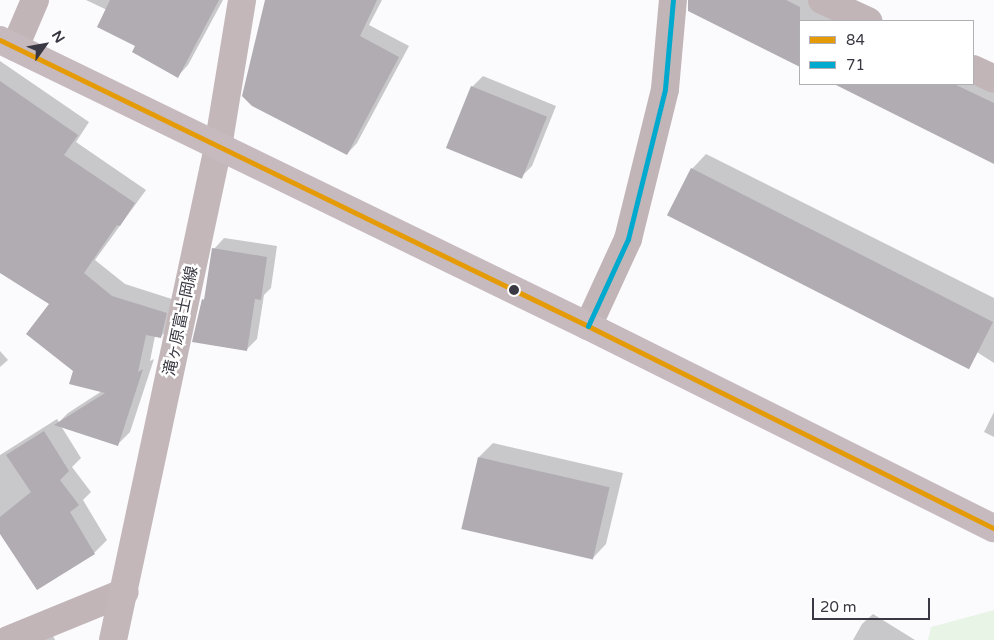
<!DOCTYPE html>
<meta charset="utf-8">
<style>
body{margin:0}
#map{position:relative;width:994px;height:640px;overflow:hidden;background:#fbfbfe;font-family:"Varela Round","Noto Sans JP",sans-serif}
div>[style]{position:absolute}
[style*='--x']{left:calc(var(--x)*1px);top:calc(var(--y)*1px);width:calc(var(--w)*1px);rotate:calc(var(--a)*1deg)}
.green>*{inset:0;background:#e8f4e6}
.shadow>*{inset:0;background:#0003}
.building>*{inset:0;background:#b1abb2;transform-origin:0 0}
.minor>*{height:28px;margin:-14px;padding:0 14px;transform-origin:14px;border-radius:14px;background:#c2b5b7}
.major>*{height:28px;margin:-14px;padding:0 14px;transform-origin:14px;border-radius:14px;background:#c3b7b9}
.highway>*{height:28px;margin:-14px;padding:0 14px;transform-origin:14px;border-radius:14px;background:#c6babe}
.bus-1>*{height:5px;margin:-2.5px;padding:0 2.5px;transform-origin:2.5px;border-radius:2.5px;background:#e49b07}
.bus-2>*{height:5px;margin:-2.5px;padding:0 2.5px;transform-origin:2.5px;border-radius:2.5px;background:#00a9ce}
.dots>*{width:14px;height:14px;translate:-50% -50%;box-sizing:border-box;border:2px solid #fff;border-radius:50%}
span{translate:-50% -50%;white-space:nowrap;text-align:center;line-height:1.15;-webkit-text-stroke:5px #fff;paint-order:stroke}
.street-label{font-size:16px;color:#3a3943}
.legend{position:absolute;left:799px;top:20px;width:175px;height:65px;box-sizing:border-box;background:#fff;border:1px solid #b0b0b4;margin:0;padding:6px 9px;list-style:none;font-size:15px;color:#3a3943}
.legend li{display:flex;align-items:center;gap:10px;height:25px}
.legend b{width:25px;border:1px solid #b0b0b4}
.north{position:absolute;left:20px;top:20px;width:50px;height:50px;-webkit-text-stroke:4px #fff;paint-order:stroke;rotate:58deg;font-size:14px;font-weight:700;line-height:20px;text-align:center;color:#3a3943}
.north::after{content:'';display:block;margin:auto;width:18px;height:22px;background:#3a3943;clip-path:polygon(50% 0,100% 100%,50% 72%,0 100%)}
.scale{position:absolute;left:812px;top:598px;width:118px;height:22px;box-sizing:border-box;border:2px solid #3a3943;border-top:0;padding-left:6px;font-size:15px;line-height:18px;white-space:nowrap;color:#3a3943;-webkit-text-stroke:4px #fff;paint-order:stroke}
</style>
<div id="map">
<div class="green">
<div style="clip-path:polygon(994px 610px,994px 640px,928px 640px,931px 627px)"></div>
</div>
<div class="shadow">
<div style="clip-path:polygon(86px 0,223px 0,188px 65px,178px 76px,136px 46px,107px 10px)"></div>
<div style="clip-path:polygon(327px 0,382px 0,369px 25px,409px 46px,357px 143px,347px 154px)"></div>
<div style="clip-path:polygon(700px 0,837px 0,880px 21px,800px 21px,800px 66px,694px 13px)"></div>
<div style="clip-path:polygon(0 61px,89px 122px,76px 142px,146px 190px,95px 260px,125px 284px,178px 301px,174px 324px,161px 336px,155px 336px,150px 361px,154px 359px,130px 432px,117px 445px,61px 426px,81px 458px,72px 467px,91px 492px,83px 500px,107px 540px,94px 553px,0 532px,0 455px,57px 419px,59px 422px,68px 413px,102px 391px,75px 370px,51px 304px,0 272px)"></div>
<div style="clip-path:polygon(483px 76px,556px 106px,532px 166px,521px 177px,472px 87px)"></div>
<div style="clip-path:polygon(994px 78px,994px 162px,836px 84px,973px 84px)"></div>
<div style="clip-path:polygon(706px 154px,994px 298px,994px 363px,692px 169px)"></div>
<div style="clip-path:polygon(224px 238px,277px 246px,271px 288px,264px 295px,257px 339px,247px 349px,203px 300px,206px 297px,214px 249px)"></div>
<div style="clip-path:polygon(0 351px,8px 360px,0 367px)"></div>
<div style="clip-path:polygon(994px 412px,994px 437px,984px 432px)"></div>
<div style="clip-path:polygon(493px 443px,623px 473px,606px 544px,592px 559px,479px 457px)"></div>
<div style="clip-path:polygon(873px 614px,915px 640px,853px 640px,862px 624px)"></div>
<div style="clip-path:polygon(52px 634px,55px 640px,37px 640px)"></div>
</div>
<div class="building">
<div style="clip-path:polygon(110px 0,219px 0,178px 78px,132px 52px,135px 46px,97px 27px)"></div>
<div style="clip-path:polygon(265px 0,377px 0,360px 36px,399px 57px,347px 155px,252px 106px,242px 96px)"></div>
<div style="clip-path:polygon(688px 0,786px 0,800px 7px,800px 67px,688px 11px)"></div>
<div style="clip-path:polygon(0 81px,78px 135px,64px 155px,135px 203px,120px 226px,117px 225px,84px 273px,112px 296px,167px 313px,161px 338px,146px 335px,138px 372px,143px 369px,118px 446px,54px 425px,105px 393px,69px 384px,73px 371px,26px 334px,49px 304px,0 273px)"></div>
<div style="clip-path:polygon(834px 84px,954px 84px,994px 103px,994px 164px)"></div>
<div style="left:471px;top:86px;width:82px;height:67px;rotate:22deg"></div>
<div style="left:691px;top:168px;width:339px;height:53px;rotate:27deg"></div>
<div style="clip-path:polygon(212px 248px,267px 257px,261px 300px,255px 299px,247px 351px,192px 342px,202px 299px,204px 300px)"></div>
<div style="clip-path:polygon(44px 431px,69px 471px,60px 480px,79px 505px,70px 512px,95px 554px,37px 590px,0 534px,0 517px,31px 492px,6px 455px)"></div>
<div style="left:478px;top:457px;width:135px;height:74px;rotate:13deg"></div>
</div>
<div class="minor">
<div style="--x:822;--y:0;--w:51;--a:24.5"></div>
<div style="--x:15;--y:47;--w:51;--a:-66.9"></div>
<div style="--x:973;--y:69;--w:23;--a:25"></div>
<div style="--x:588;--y:326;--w:96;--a:-65.3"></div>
<div style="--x:628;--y:239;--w:154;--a:-76.1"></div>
<div style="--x:665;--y:89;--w:89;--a:-84.9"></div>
<div style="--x:8;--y:640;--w:126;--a:-22.3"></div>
</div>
<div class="major">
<div style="--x:113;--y:640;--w:504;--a:-77.98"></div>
<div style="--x:218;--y:147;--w:149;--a:-80.7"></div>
</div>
<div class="highway">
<div style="--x:0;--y:40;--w:654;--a:25.94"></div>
<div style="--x:588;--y:326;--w:453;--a:26.5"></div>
</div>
<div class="bus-1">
<div style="--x:0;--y:40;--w:654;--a:25.94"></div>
<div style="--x:588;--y:326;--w:453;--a:26.5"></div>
</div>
<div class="bus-2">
<div style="--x:588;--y:326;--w:96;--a:-65.3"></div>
<div style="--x:628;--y:239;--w:154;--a:-76.1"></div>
<div style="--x:665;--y:89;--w:89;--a:-84.9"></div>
</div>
<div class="dots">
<div style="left:514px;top:290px;background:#3a3943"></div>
</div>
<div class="street-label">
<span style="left:181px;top:321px;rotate:-78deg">滝ヶ原富士岡線</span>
</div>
<ul class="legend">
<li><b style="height:6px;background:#e49b07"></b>84</li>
<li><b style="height:6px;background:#00a9ce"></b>71</li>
</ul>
<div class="north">N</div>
<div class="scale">20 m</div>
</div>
